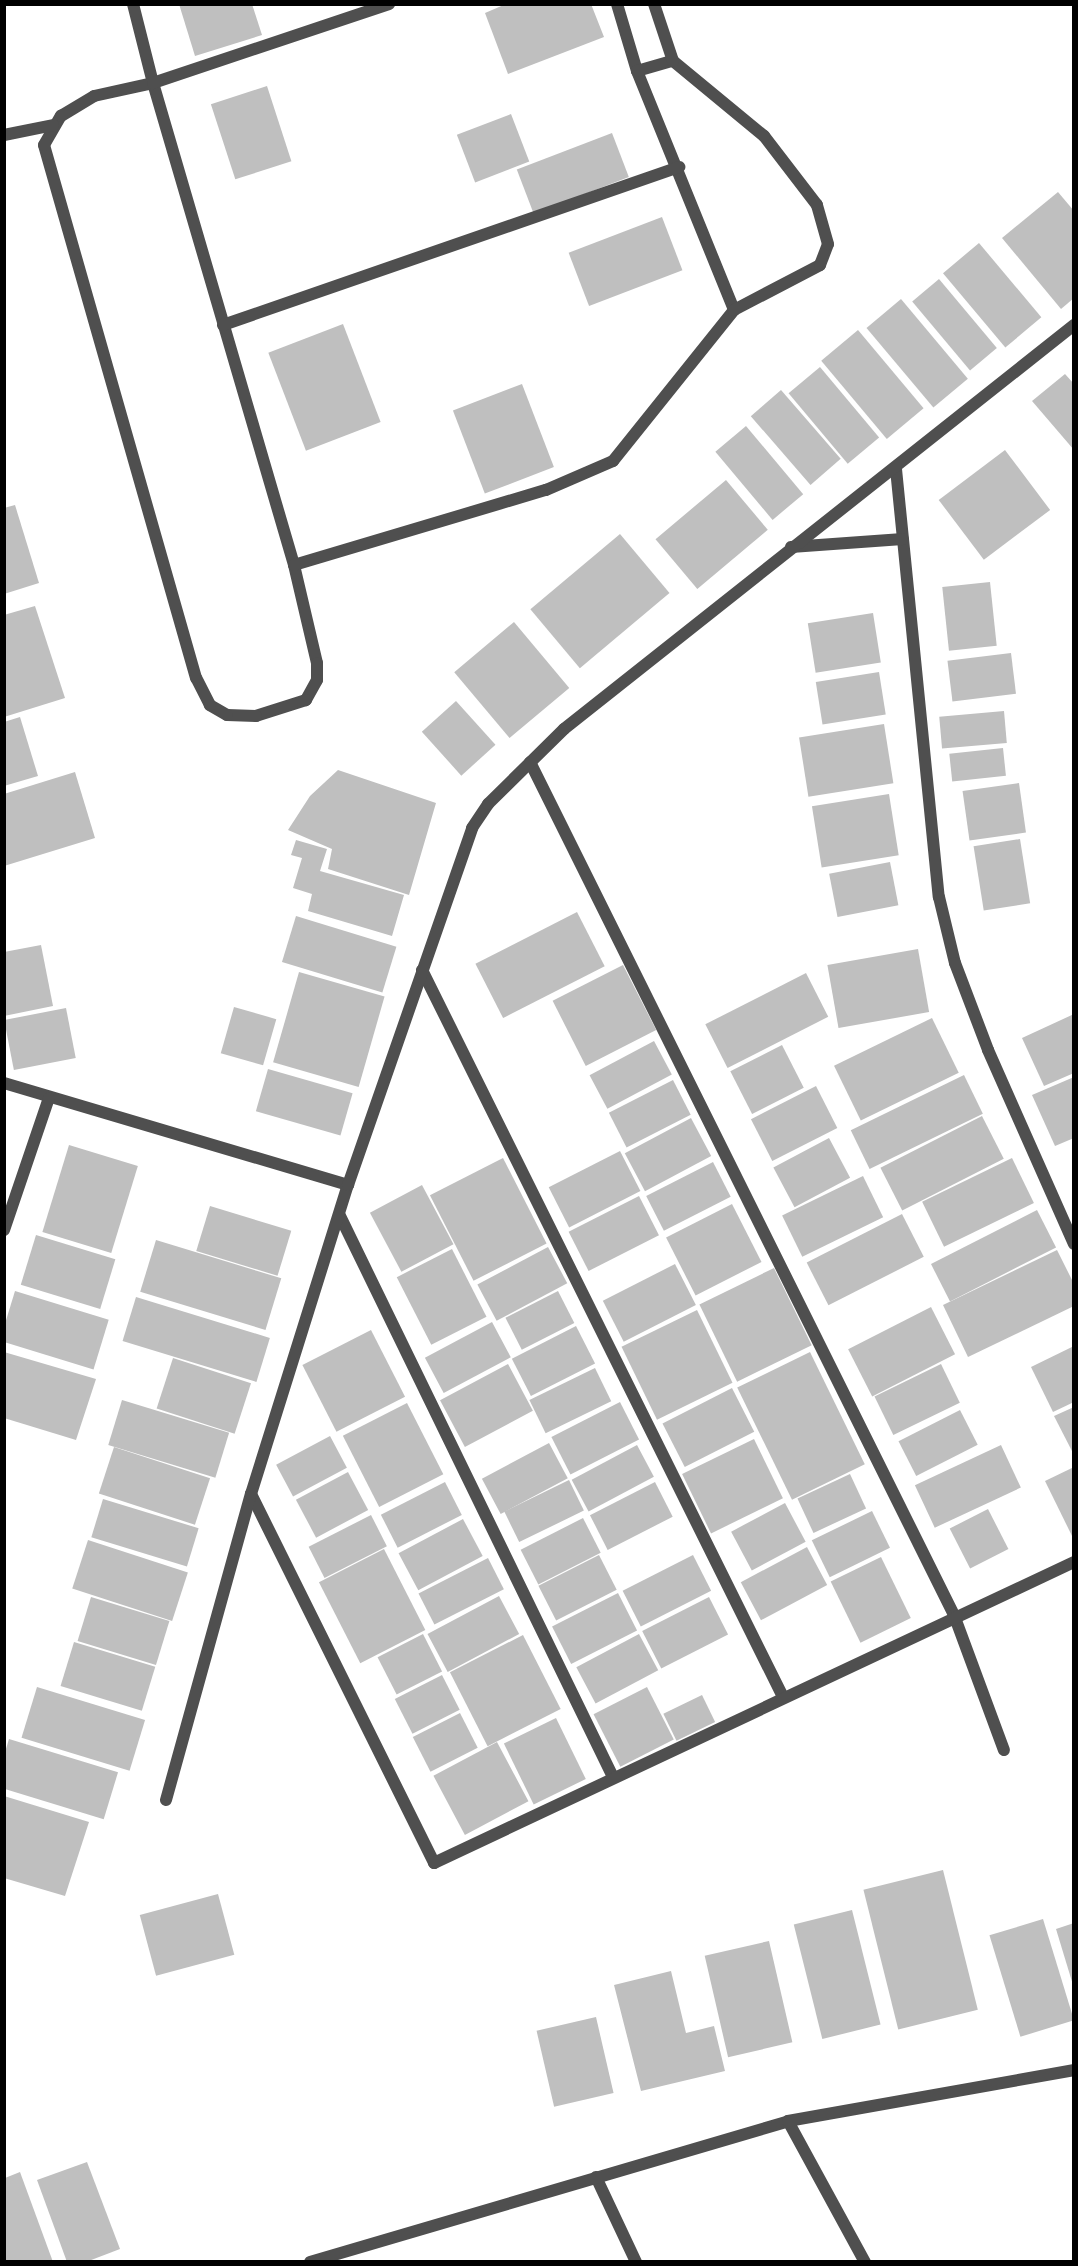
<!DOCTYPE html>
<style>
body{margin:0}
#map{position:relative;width:1078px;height:2266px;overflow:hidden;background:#fff;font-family:Mulish,sans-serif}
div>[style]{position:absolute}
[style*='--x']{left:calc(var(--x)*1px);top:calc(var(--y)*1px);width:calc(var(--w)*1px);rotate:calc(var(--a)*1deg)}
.building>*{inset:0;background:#bfbfbf;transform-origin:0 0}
.minor>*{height:12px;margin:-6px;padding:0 6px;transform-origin:6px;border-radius:6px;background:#4f4f4f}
span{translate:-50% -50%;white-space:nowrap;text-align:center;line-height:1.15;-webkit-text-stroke:6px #fff;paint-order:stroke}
.frame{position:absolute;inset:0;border:6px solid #000;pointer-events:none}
</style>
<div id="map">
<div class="building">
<div style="clip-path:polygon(179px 4px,252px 4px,262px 35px,195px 56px)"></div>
<div style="clip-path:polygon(506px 4px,591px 4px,604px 37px,508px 74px,485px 13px)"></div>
<div style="left:267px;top:86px;width:79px;height:59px;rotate:72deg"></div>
<div style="left:511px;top:114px;width:51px;height:58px;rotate:69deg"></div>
<div style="left:612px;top:133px;width:47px;height:102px;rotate:69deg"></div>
<div style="clip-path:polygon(1058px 192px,1074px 211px,1074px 298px,1061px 309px,1002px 238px)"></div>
<div style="left:662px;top:217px;width:57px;height:100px;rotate:69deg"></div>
<div style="left:979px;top:243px;width:97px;height:47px;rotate:50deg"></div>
<div style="left:939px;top:279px;width:90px;height:35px;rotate:50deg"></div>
<div style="left:901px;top:299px;width:104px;height:45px;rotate:50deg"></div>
<div style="left:343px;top:324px;width:105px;height:80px;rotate:69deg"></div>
<div style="left:858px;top:330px;width:102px;height:48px;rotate:50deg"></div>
<div style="left:820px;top:367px;width:92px;height:41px;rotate:50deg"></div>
<div style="clip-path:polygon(1065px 374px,1074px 384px,1074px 450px,1032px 401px)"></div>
<div style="left:522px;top:384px;width:89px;height:74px;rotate:69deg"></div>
<div style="left:781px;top:390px;width:91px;height:40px;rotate:49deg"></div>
<div style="left:746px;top:426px;width:89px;height:40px;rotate:50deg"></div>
<div style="left:1005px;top:450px;width:75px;height:83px;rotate:53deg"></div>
<div style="left:726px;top:480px;width:65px;height:92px;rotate:50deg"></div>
<div style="clip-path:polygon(15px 505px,39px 583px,4px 594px,4px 508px)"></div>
<div style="left:620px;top:534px;width:77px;height:117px;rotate:50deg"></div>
<div style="left:990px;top:582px;width:64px;height:48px;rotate:84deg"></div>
<div style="clip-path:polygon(35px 606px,65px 698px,4px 717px,4px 615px)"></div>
<div style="left:873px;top:613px;width:50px;height:66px;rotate:81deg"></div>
<div style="left:514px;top:622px;width:86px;height:78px;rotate:50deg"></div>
<div style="left:1011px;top:653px;width:41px;height:64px;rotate:83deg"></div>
<div style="left:879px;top:672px;width:43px;height:64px;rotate:81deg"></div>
<div style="left:456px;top:701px;width:59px;height:46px;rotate:48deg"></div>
<div style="left:1004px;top:711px;width:32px;height:65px;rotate:85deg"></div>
<div style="clip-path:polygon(20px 717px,38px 776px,4px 786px,4px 722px)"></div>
<div style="left:884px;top:724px;width:60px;height:86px;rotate:81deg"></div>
<div style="left:1003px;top:748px;width:28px;height:54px;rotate:84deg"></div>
<div style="clip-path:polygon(338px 770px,436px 803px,409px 895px,328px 869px,332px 849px,288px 830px,310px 796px)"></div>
<div style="clip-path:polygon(75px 772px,95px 838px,4px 866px,4px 794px)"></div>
<div style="left:1019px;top:783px;width:50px;height:57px;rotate:82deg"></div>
<div style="left:889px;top:794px;width:62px;height:78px;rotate:81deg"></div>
<div style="left:1020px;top:839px;width:65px;height:47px;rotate:81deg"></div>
<div style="clip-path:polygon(296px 840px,327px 849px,320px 871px,404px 895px,392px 936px,308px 911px,312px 894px,293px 888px,302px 858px,291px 855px)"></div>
<div style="left:890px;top:862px;width:44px;height:62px;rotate:79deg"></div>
<div style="left:577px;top:912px;width:61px;height:114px;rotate:63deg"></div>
<div style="left:296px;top:916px;width:105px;height:48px;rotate:17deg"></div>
<div style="clip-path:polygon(41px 945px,53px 1006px,4px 1016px,4px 952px)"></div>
<div style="left:918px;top:949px;width:64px;height:92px;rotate:80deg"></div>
<div style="left:623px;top:965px;width:73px;height:79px;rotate:63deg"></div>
<div style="left:299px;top:972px;width:89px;height:94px;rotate:16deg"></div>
<div style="left:806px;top:973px;width:49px;height:113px;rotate:63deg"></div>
<div style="left:234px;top:1007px;width:44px;height:48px;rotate:16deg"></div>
<div style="left:66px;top:1008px;width:51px;height:63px;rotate:79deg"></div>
<div style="clip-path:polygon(1074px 1014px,1074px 1073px,1044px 1086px,1022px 1038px)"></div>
<div style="left:932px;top:1018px;width:61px;height:109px;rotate:64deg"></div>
<div style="left:654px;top:1041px;width:38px;height:73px;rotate:62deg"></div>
<div style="left:782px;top:1045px;width:48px;height:58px;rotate:63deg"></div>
<div style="left:268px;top:1069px;width:88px;height:44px;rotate:16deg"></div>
<div style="left:964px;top:1075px;width:43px;height:126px;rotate:64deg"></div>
<div style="clip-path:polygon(1074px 1077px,1074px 1138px,1055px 1146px,1032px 1095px)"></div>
<div style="left:673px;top:1080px;width:39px;height:72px;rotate:63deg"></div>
<div style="left:816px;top:1086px;width:47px;height:73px;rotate:63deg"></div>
<div style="left:982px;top:1116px;width:48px;height:114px;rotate:63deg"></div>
<div style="left:691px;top:1118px;width:43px;height:75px;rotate:62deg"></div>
<div style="left:829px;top:1138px;width:45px;height:63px;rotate:62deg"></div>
<div style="left:69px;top:1145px;width:72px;height:91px;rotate:17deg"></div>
<div style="left:620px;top:1151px;width:45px;height:80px;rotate:63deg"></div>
<div style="left:503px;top:1158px;width:96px;height:82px;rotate:63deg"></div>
<div style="left:1012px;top:1158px;width:50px;height:100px;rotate:64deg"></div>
<div style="left:713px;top:1162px;width:39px;height:75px;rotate:63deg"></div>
<div style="left:863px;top:1176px;width:46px;height:90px;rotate:64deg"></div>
<div style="left:422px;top:1185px;width:67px;height:59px;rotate:62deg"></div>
<div style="left:639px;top:1196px;width:44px;height:79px;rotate:63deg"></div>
<div style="left:732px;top:1204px;width:65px;height:74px;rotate:63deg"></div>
<div style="left:210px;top:1206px;width:85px;height:47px;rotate:17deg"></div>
<div style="left:1037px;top:1210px;width:42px;height:119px;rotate:63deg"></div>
<div style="left:902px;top:1214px;width:48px;height:107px;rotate:63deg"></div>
<div style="left:36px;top:1235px;width:83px;height:52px;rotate:17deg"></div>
<div style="left:156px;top:1240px;width:131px;height:54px;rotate:17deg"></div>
<div style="left:548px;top:1247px;width:41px;height:80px;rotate:62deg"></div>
<div style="left:452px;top:1249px;width:76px;height:62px;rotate:63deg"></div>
<div style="clip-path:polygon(1057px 1250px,1074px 1284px,1074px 1306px,968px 1357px,943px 1305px)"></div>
<div style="left:675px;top:1264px;width:46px;height:81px;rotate:63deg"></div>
<div style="left:774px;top:1268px;width:86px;height:83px;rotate:64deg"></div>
<div style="left:15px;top:1291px;width:98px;height:52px;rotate:17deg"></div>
<div style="left:558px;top:1291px;width:36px;height:59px;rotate:63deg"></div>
<div style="left:136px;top:1297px;width:140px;height:46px;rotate:17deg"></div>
<div style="left:931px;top:1307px;width:53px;height:93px;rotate:63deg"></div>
<div style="left:697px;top:1310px;width:81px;height:84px;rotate:64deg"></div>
<div style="left:492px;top:1322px;width:40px;height:76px;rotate:62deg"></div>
<div style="left:576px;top:1326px;width:42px;height:72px;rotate:63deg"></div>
<div style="left:371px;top:1330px;width:75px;height:77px;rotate:63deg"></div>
<div style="clip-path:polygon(1074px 1346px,1074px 1402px,1053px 1412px,1031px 1367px)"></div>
<div style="clip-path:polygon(4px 1352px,96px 1379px,76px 1440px,4px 1418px)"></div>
<div style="left:810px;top:1352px;width:125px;height:81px;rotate:64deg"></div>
<div style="left:173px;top:1358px;width:82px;height:53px;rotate:18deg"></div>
<div style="left:508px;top:1364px;width:53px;height:77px;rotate:62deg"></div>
<div style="left:941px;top:1364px;width:43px;height:74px;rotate:64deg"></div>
<div style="left:595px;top:1368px;width:37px;height:73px;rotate:64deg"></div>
<div style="left:732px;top:1388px;width:49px;height:78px;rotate:63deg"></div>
<div style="left:122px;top:1400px;width:112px;height:47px;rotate:17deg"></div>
<div style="left:620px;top:1402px;width:42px;height:77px;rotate:63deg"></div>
<div style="left:407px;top:1403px;width:80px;height:72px;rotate:63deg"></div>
<div style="clip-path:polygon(1074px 1407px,1074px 1455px,1054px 1416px)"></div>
<div style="left:960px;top:1410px;width:39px;height:69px;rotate:63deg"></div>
<div style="left:330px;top:1436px;width:36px;height:61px;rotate:62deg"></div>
<div style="left:754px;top:1439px;width:66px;height:80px;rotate:64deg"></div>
<div style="left:549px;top:1443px;width:40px;height:76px;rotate:62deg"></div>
<div style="left:637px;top:1445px;width:36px;height:74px;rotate:62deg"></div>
<div style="left:1001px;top:1445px;width:47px;height:95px;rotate:65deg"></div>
<div style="left:114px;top:1447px;width:101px;height:49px;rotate:18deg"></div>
<div style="clip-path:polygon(1074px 1467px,1074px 1540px,1045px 1481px)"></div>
<div style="left:348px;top:1472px;width:43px;height:59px;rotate:62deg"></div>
<div style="left:850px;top:1474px;width:38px;height:58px;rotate:65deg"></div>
<div style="left:569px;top:1480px;width:34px;height:72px;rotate:64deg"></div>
<div style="left:445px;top:1482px;width:37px;height:72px;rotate:63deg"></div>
<div style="left:655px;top:1482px;width:39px;height:73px;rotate:63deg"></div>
<div style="left:103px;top:1499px;width:100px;height:40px;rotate:17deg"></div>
<div style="left:785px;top:1503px;width:44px;height:61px;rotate:62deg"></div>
<div style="left:988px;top:1509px;width:45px;height:43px;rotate:63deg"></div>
<div style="left:872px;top:1511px;width:41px;height:67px;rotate:64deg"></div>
<div style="left:371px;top:1515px;width:35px;height:70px;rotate:63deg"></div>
<div style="left:583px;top:1518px;width:39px;height:70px;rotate:63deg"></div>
<div style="left:463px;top:1519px;width:42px;height:73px;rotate:62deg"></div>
<div style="left:88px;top:1540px;width:105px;height:51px;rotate:18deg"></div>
<div style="left:807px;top:1547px;width:43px;height:75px;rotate:62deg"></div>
<div style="left:384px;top:1549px;width:91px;height:73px;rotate:63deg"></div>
<div style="left:599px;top:1555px;width:39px;height:68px;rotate:63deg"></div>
<div style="left:693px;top:1555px;width:40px;height:79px;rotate:63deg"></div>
<div style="left:881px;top:1557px;width:68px;height:56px;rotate:64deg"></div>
<div style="left:488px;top:1558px;width:35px;height:78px;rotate:63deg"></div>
<div style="left:618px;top:1593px;width:42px;height:74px;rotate:63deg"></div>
<div style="left:499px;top:1596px;width:43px;height:81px;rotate:62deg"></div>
<div style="left:91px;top:1597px;width:82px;height:46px;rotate:17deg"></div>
<div style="left:709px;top:1597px;width:42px;height:75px;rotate:63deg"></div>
<div style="left:423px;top:1634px;width:42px;height:51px;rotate:63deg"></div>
<div style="left:639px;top:1634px;width:41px;height:71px;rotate:62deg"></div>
<div style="left:523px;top:1635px;width:83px;height:82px;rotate:63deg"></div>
<div style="left:74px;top:1642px;width:85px;height:46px;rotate:17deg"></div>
<div style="left:442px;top:1675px;width:39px;height:53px;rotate:63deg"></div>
<div style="left:37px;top:1687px;width:113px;height:53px;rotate:17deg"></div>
<div style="left:647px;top:1687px;width:59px;height:60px;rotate:63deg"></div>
<div style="left:702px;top:1695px;width:30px;height:43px;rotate:64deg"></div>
<div style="left:460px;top:1713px;width:39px;height:53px;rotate:63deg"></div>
<div style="left:556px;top:1718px;width:68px;height:58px;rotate:64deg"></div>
<div style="left:9px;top:1739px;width:114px;height:49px;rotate:17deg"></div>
<div style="left:497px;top:1742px;width:67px;height:72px;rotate:62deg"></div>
<div style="clip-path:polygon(4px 1796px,89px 1822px,65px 1896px,4px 1878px)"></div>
<div style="left:943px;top:1870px;width:144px;height:82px;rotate:76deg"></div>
<div style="left:218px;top:1894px;width:63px;height:81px;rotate:75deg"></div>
<div style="left:852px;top:1910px;width:118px;height:60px;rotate:76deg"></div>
<div style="left:1043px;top:1919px;width:106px;height:56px;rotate:73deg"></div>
<div style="clip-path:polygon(1074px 1923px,1074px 1985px,1073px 1985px,1056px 1929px)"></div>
<div style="left:769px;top:1941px;width:104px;height:66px;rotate:77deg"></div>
<div style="clip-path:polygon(671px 1971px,686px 2033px,714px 2026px,725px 2071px,641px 2091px,614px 1985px)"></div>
<div style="left:596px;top:2017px;width:78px;height:61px;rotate:77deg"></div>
<div style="clip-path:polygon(87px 2162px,120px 2249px,86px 2262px,67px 2262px,37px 2180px)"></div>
<div style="clip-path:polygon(20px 2172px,53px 2262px,5px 2262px,5px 2178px)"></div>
</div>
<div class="minor">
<div style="--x:133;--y:4;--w:81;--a:75.8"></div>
<div style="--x:153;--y:83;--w:502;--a:73.69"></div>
<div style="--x:294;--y:565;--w:101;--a:76.8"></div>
<div style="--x:317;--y:663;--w:17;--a:90"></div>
<div style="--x:317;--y:680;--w:23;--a:119"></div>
<div style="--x:306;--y:700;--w:52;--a:162.3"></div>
<div style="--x:256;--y:716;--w:29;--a:-178"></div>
<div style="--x:227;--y:715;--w:20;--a:-150"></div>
<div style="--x:210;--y:705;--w:30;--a:-117"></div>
<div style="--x:196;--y:678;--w:554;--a:-105.92"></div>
<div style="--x:44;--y:145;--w:34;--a:-60"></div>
<div style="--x:61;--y:116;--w:39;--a:-31"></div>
<div style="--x:94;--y:96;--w:60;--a:-12.4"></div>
<div style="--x:153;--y:83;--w:249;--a:-18.5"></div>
<div style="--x:617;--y:4;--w:70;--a:73.4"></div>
<div style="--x:637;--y:71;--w:258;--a:67.9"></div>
<div style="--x:637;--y:71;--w:37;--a:-16"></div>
<div style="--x:4;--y:135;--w:50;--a:-11.5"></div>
<div style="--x:223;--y:325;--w:483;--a:-19.1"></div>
<div style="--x:896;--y:469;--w:430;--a:84.3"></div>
<div style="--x:939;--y:897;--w:68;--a:76.4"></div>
<div style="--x:955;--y:963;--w:93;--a:69.2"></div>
<div style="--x:988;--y:1050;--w:212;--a:66.1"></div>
<div style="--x:791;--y:547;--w:112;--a:-4.1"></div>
<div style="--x:294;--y:565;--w:263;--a:-16.6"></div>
<div style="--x:546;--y:490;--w:73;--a:-23.4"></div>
<div style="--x:613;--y:461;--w:193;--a:-51.3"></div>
<div style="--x:734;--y:310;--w:97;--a:-27.6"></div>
<div style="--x:820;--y:265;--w:22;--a:-69"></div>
<div style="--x:828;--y:244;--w:41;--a:-105.8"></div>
<div style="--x:817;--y:205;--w:87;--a:-127.5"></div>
<div style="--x:764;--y:136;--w:118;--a:-140.5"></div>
<div style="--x:673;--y:61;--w:60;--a:-108.4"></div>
<div style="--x:530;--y:762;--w:953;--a:63.57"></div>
<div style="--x:954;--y:1615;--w:144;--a:69.7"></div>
<div style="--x:422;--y:970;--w:812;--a:63.59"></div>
<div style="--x:4;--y:1083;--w:359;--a:16.5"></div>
<div style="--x:340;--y:1216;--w:624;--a:64.05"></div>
<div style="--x:4;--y:1230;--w:139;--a:-71.2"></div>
<div style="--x:251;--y:1494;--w:412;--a:63.6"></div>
<div style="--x:434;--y:1863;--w:707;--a:-25.19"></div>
<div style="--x:166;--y:1800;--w:318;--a:-74.5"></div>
<div style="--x:251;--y:1494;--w:324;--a:-72.6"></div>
<div style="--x:348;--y:1185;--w:378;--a:-70.8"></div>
<div style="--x:472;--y:828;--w:29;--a:-56"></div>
<div style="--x:488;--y:804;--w:107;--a:-44.6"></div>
<div style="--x:564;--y:729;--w:651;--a:-38.38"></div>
<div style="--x:788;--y:2121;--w:161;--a:61.4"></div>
<div style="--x:596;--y:2177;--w:94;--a:64.8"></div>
<div style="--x:310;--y:2262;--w:498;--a:-16.4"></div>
<div style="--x:788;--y:2121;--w:291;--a:-10.1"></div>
</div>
<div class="frame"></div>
</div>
